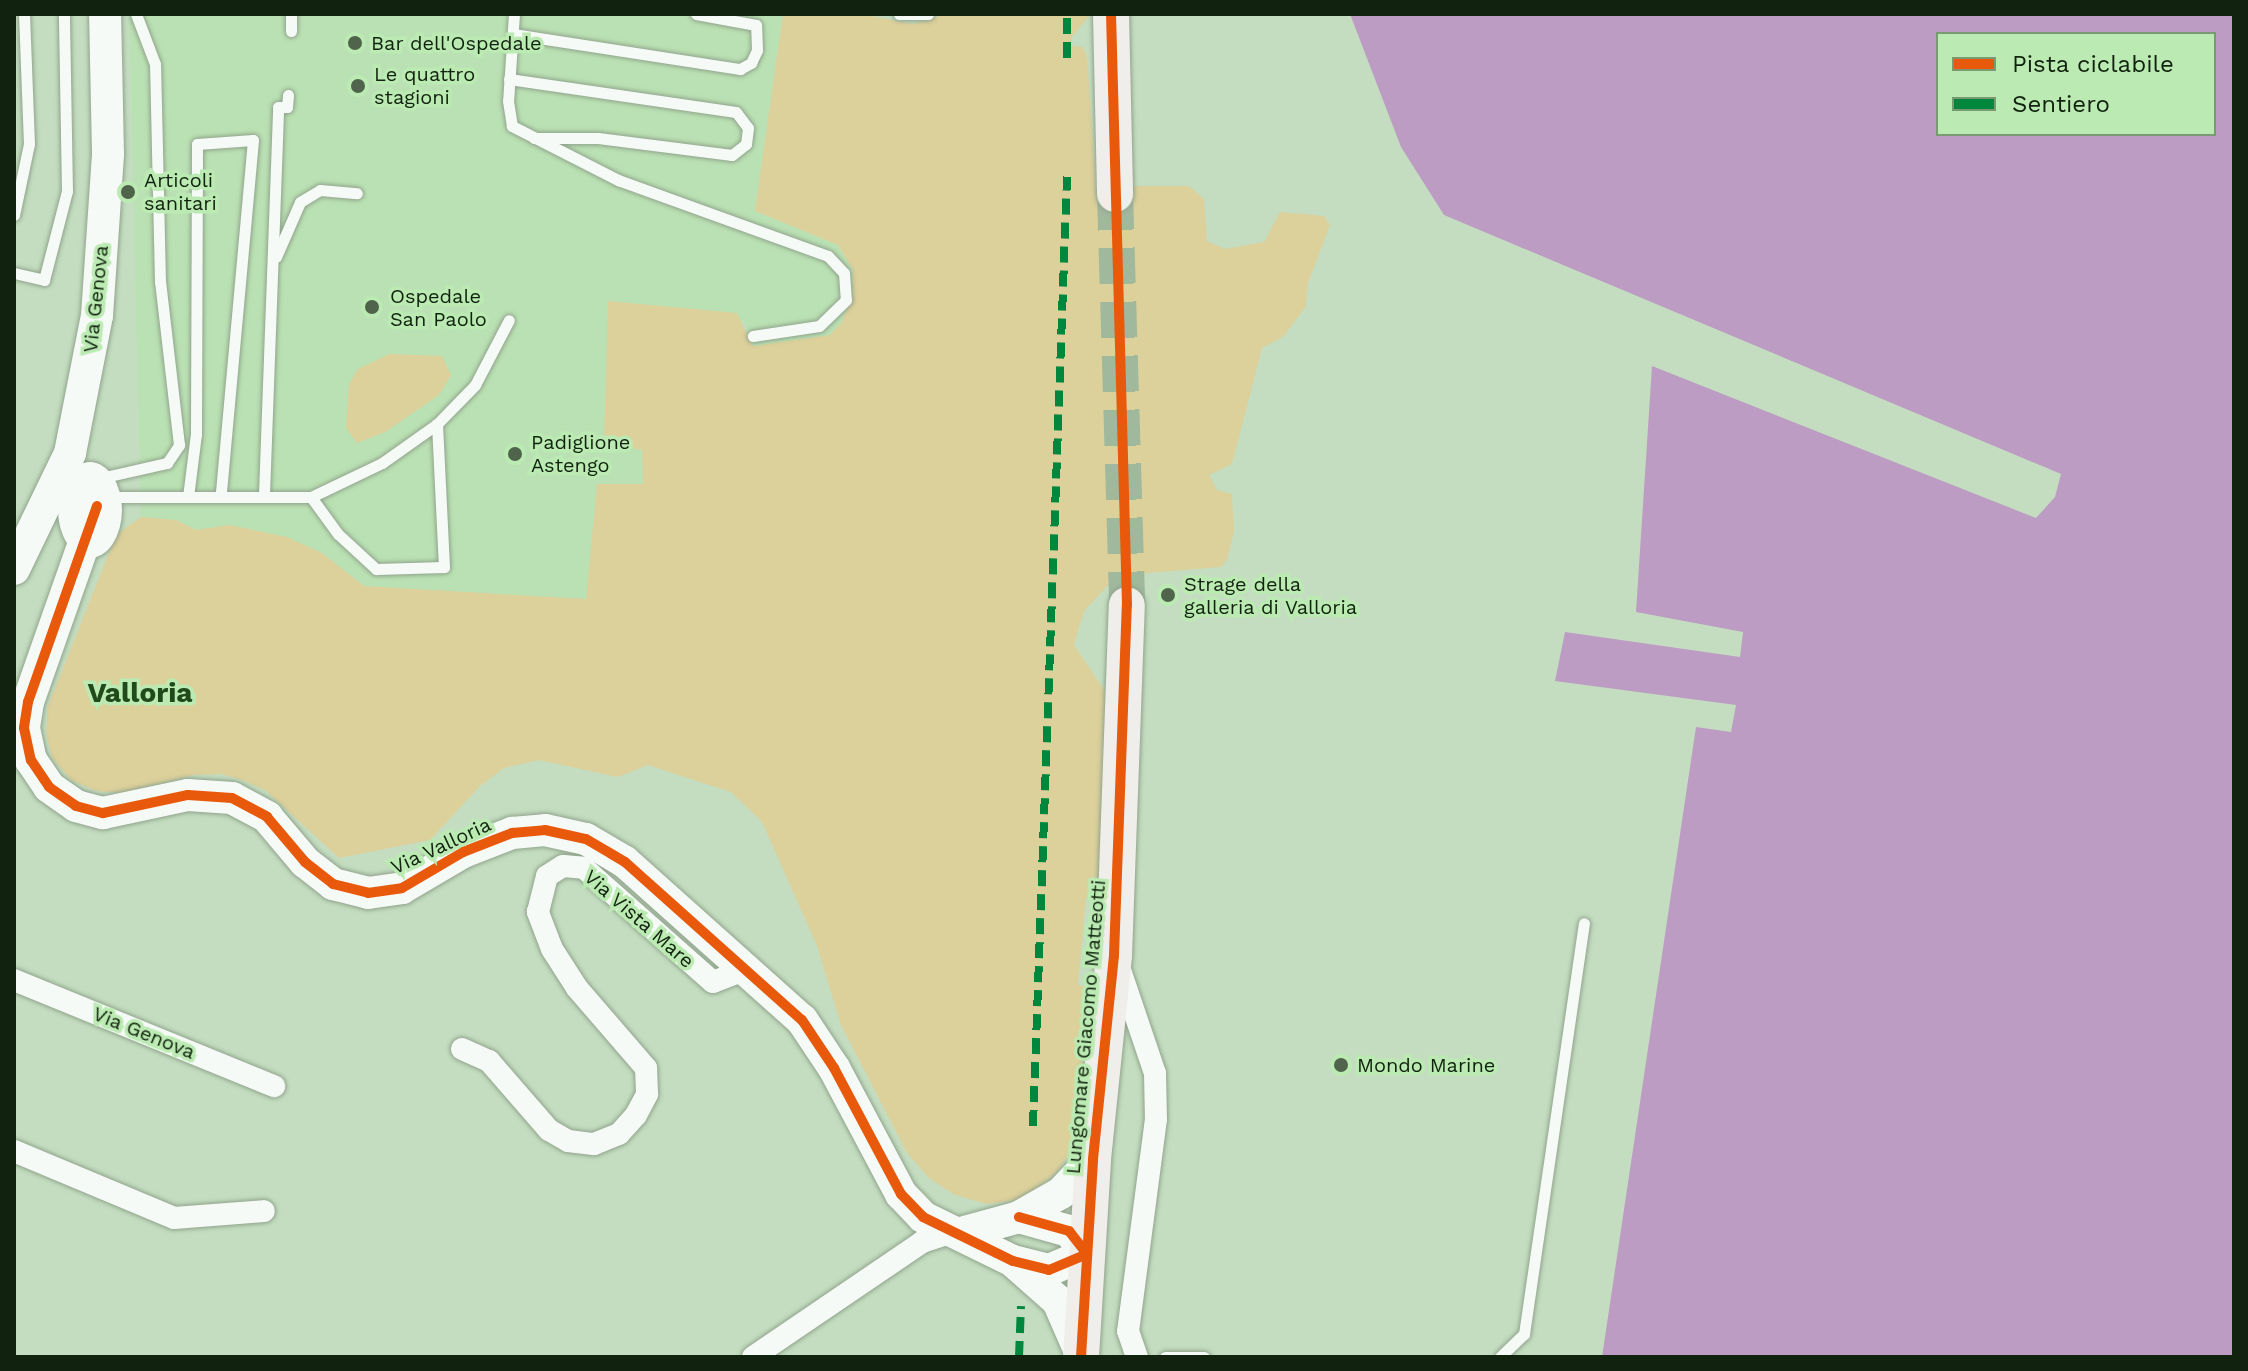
<!DOCTYPE html>
<style>
body{margin:0}
#map{position:relative;width:2248px;height:1371px;overflow:hidden;background:#c4ddc0;font-family:"Work Sans",sans-serif}
div>[style]{position:absolute}
[style*='--x']{left:calc(var(--x)*1px);top:calc(var(--y)*1px);width:calc(var(--w)*1px);rotate:calc(var(--a)*1deg)}
.built>*{inset:0;background:#bae1b3}
.green>*{inset:0;background:#dcd09b}
.water>*{inset:0;background:#bc9cc2}
.primary-tunnel>*{height:36px;margin-top:-18px;transform-origin:0;background:repeating-linear-gradient(90deg,#a0b89c 0 36px,transparent 0 54px)}
.roads{filter:drop-shadow(0 0 2px #91a48d) drop-shadow(0 0 2px #91a48d)}
.lane>*{height:11px;margin:-5.5px;padding:0 5.5px;transform-origin:5.5px;border-radius:5.5px;background:#f6faf6}
.street>*{height:22px;margin:-11px;padding:0 11px;transform-origin:11px;border-radius:11px;background:#f6faf6}
.secondary>*{height:32px;margin:-16px;padding:0 16px;transform-origin:16px;border-radius:16px;background:#f6faf6}
.secondary>.ring{margin:-16px;padding:0;box-sizing:content-box;background:none;border:32px solid #f6faf6;border-radius:50%}
.primary>*{height:36px;margin:-18px;padding:0 18px;transform-origin:18px;border-radius:18px;background:#f0eeea}
.quiet>*{height:8px;margin-top:-4px;transform-origin:0;background:repeating-linear-gradient(90deg,#00873e 0 16px,transparent 0 24px)}
.cycleway>*{height:10px;margin:-5px;padding:0 5px;transform-origin:5px;border-radius:5px;background:#e8590c}
.dots>*{width:22px;height:22px;translate:-50% -50%;box-sizing:border-box;border:4px solid #bbeab3;border-radius:50%}
span{translate:-50% -50%;white-space:nowrap;text-align:center;line-height:1.15;-webkit-text-stroke:7px #bbeab3;paint-order:stroke}
.poi-label{font-size:20px;color:#11230e}
.left{translate:0 -50%;text-align:left}
.street-label{font-size:20px;color:#11230e}
.district-label{font-size:28px;color:#214a1b;font-weight:700}
.frame{position:absolute;inset:0;border:16px solid #11230e;pointer-events:none}
.legend{position:absolute;left:1936px;top:32px;width:280px;height:104px;box-sizing:border-box;background:#bbeab3;border:2px solid #779a71;margin:0;padding:10px 14px;list-style:none;font-size:24px;color:#11230e}
.legend li{display:flex;align-items:center;gap:16px;height:40px}
.legend b{width:40px;border:2px solid #779a71}
</style>
<div id="map">
<div class="built">
<div style="clip-path:polygon(129px 14px,783px 14px,755px 211px,838px 245px,853px 270px,852px 295px,842px 322px,830px 335px,812px 341px,752px 346px,744px 320px,643px 450px,643px 484px,597px 485px,587px 600px,364px 586px,229px 525px,196px 530px,176px 520px,141px 517px)"></div>
</div>
<div class="green">
<div style="clip-path:polygon(783px 14px,861px 14px,913px 24px,946px 14px,1091px 14px,1072px 37px,1072px 46px,1083px 47px,1087px 57px,1096px 186px,1189px 186px,1204px 199px,1207px 241px,1225px 249px,1264px 242px,1280px 212px,1324px 216px,1330px 225px,1308px 283px,1306px 306px,1284px 336px,1262px 348px,1232px 464px,1209px 475px,1217px 490px,1232px 494px,1234px 531px,1227px 560px,1221px 567px,1147px 573px,1111px 582px,1085px 610px,1079px 627px,1074px 645px,1106px 693px,1102px 901px,1086px 897px,1078px 985px,1091px 987px,1074px 1147px,1057px 1172px,1025px 1199px,987px 1204px,955px 1195px,929px 1178px,907px 1153px,841px 1025px,817px 946px,762px 822px,731px 792px,648px 765px,618px 777px,539px 760px,504px 768px,480px 786px,430px 840px,339px 858px,266px 791px,245px 781px,221px 774px,194px 775px,123px 793px,96px 791px,71px 780px,52px 758px,46px 733px,48px 706px,116px 535px,141px 517px,176px 520px,196px 530px,229px 525px,287px 537px,322px 553px,364px 586px,586px 599px,597px 484px,643px 484px,642px 450px,604px 443px,608px 301px,737px 313px,753px 346px,830px 335px,842px 322px,852px 295px,853px 270px,838px 245px,755px 211px)"></div>
<div style="clip-path:polygon(389px 354px,442px 356px,451px 375px,439px 395px,385px 432px,357px 443px,346px 428px,349px 384px,358px 369px)"></div>
</div>
<div class="water">
<div style="clip-path:polygon(evenodd,1350px 14px,2234px 14px,2234px 1357px,1602px 1357px,1696px 727px,1731px 732px,1736px 705px,1555px 681px,1565px 632px,1740px 657px,1743px 632px,1636px 612px,1652px 366px,2036px 518px,2055px 497px,2061px 474px,1444px 215px,1401px 147px,1350px 14px,1938px 34px,2214px 34px,2214px 134px,1938px 134px,1938px 34px)"></div>
</div>
<div class="primary-tunnel">
<div style="--x:1115;--y:194;--w:411;--a:88.3"></div>
</div>
<div class="roads">
<div class="lane">
<div style="--x:514;--y:14;--w:87;--a:93.9"></div>
<div style="--x:508;--y:101;--w:25;--a:81"></div>
<div style="--x:512;--y:126;--w:119;--a:27"></div>
<div style="--x:618;--y:180;--w:223;--a:19.9"></div>
<div style="--x:828;--y:256;--w:23;--a:47"></div>
<div style="--x:844;--y:273;--w:27;--a:86"></div>
<div style="--x:846;--y:300;--w:37;--a:136"></div>
<div style="--x:819;--y:326;--w:67;--a:171.4"></div>
<div style="--x:899;--y:14;--w:29;--a:0"></div>
<div style="--x:291;--y:31;--w:17;--a:-90"></div>
<div style="--x:513;--y:34;--w:230;--a:8.8"></div>
<div style="--x:740;--y:69;--w:13;--a:-29"></div>
<div style="--x:751;--y:63;--w:14;--a:-65"></div>
<div style="--x:757;--y:50;--w:25;--a:-92"></div>
<div style="--x:756;--y:25;--w:61;--a:-169.6"></div>
<div style="--x:509;--y:79;--w:229;--a:8.3"></div>
<div style="--x:736;--y:112;--w:20;--a:53"></div>
<div style="--x:748;--y:128;--w:16;--a:97"></div>
<div style="--x:746;--y:144;--w:18;--a:142"></div>
<div style="--x:732;--y:155;--w:135;--a:-172.8"></div>
<div style="--x:598;--y:138;--w:64;--a:180"></div>
<div style="--x:14;--y:215;--w:73;--a:-78.1"></div>
<div style="--x:29;--y:144;--w:130;--a:-92.2"></div>
<div style="--x:276;--y:257;--w:60;--a:-66.4"></div>
<div style="--x:300;--y:202;--w:23;--a:-31"></div>
<div style="--x:320;--y:190;--w:37;--a:5"></div>
<div style="--x:14;--y:273;--w:31;--a:13"></div>
<div style="--x:44;--y:280;--w:92;--a:-75.5"></div>
<div style="--x:67;--y:191;--w:177;--a:-91"></div>
<div style="--x:96;--y:479;--w:73;--a:-12.7"></div>
<div style="--x:167;--y:463;--w:22;--a:-56"></div>
<div style="--x:179;--y:445;--w:164;--a:-96.6"></div>
<div style="--x:160;--y:282;--w:218;--a:-91.3"></div>
<div style="--x:155;--y:64;--w:53;--a:-110.8"></div>
<div style="--x:264;--y:494;--w:387;--a:-87.9"></div>
<div style="--x:278;--y:107;--w:9;--a:0"></div>
<div style="--x:287;--y:107;--w:12;--a:-85"></div>
<div style="--x:104;--y:497;--w:207;--a:0"></div>
<div style="--x:311;--y:497;--w:79;--a:-25.6"></div>
<div style="--x:382;--y:463;--w:67;--a:-35.3"></div>
<div style="--x:437;--y:424;--w:54;--a:-45.7"></div>
<div style="--x:475;--y:385;--w:73;--a:-62.4"></div>
<div style="--x:188;--y:497;--w:64;--a:-82.8"></div>
<div style="--x:196;--y:434;--w:290;--a:-89.8"></div>
<div style="--x:197;--y:144;--w:56;--a:-4.1"></div>
<div style="--x:253;--y:140;--w:356;--a:95.2"></div>
<div style="--x:311;--y:497;--w:46;--a:53.9"></div>
<div style="--x:338;--y:534;--w:52;--a:42.6"></div>
<div style="--x:376;--y:569;--w:68;--a:-1.7"></div>
<div style="--x:444;--y:567;--w:143;--a:-92.8"></div>
<div style="--x:1165;--y:1357;--w:39;--a:0"></div>
<div style="--x:1500;--y:1357;--w:33;--a:-44"></div>
<div style="--x:1524;--y:1334;--w:415;--a:-81.7"></div>
</div>
<div class="street">
<div style="--x:1118;--y:964;--w:115;--a:71.3"></div>
<div style="--x:1155;--y:1073;--w:46;--a:88.8"></div>
<div style="--x:1156;--y:1119;--w:214;--a:97.5"></div>
<div style="--x:1128;--y:1331;--w:28;--a:71"></div>
<div style="--x:14;--y:980;--w:281;--a:22.2"></div>
<div style="--x:462;--y:1049;--w:30;--a:24"></div>
<div style="--x:489;--y:1061;--w:91;--a:49"></div>
<div style="--x:549;--y:1130;--w:22;--a:30"></div>
<div style="--x:568;--y:1141;--w:26;--a:7"></div>
<div style="--x:594;--y:1144;--w:27;--a:-22"></div>
<div style="--x:619;--y:1134;--w:25;--a:-48"></div>
<div style="--x:636;--y:1115;--w:24;--a:-62"></div>
<div style="--x:647;--y:1094;--w:26;--a:-92"></div>
<div style="--x:646;--y:1068;--w:106;--a:-130.8"></div>
<div style="--x:577;--y:988;--w:46;--a:-122.7"></div>
<div style="--x:552;--y:949;--w:40;--a:-111"></div>
<div style="--x:538;--y:912;--w:37;--a:-76"></div>
<div style="--x:547;--y:876;--w:19;--a:-32"></div>
<div style="--x:563;--y:866;--w:21;--a:5"></div>
<div style="--x:584;--y:868;--w:172;--a:41.5"></div>
<div style="--x:713;--y:982;--w:34;--a:-21"></div>
<div style="--x:14;--y:1151;--w:173;--a:22.7"></div>
<div style="--x:174;--y:1218;--w:90;--a:-4.4"></div>
<div style="--x:753;--y:1357;--w:204;--a:-34.2"></div>
<div style="--x:922;--y:1242;--w:32;--a:-18"></div>
</div>
<div class="secondary">
<div class="ring" style="left:74px;top:478px;width:-2px;height:-2px"></div>
<div style="--x:97;--y:506;--w:208;--a:109.4"></div>
<div style="--x:28;--y:702;--w:26;--a:99"></div>
<div style="--x:24;--y:728;--w:33;--a:78"></div>
<div style="--x:31;--y:760;--w:32;--a:56"></div>
<div style="--x:49;--y:787;--w:33;--a:35"></div>
<div style="--x:76;--y:806;--w:28;--a:15"></div>
<div style="--x:103;--y:813;--w:87;--a:-12"></div>
<div style="--x:188;--y:795;--w:44;--a:3.9"></div>
<div style="--x:232;--y:798;--w:40;--a:28"></div>
<div style="--x:267;--y:817;--w:59;--a:49.8"></div>
<div style="--x:305;--y:862;--w:36;--a:38"></div>
<div style="--x:333;--y:884;--w:36;--a:14"></div>
<div style="--x:368;--y:893;--w:34;--a:-8"></div>
<div style="--x:402;--y:888;--w:71;--a:-30.5"></div>
<div style="--x:463;--y:852;--w:53;--a:-21.2"></div>
<div style="--x:512;--y:833;--w:33;--a:-5"></div>
<div style="--x:545;--y:830;--w:42;--a:12.4"></div>
<div style="--x:586;--y:839;--w:45;--a:30.5"></div>
<div style="--x:625;--y:862;--w:237;--a:41.8"></div>
<div style="--x:802;--y:1020;--w:58;--a:56.3"></div>
<div style="--x:834;--y:1068;--w:143;--a:62"></div>
<div style="--x:901;--y:1194;--w:32;--a:46"></div>
<div style="--x:923;--y:1217;--w:100;--a:26.1"></div>
<div style="--x:1013;--y:1261;--w:37;--a:14"></div>
<div style="--x:1049;--y:1270;--w:41;--a:-22.8"></div>
<div style="--x:1087;--y:1254;--w:29;--a:-128"></div>
<div style="--x:1069;--y:1231;--w:52;--a:-164.4"></div>
<div style="--x:14;--y:569;--w:129;--a:-64.2"></div>
<div style="--x:70;--y:453;--w:140;--a:-78.9"></div>
<div style="--x:97;--y:316;--w:162;--a:-86.1"></div>
<div style="--x:108;--y:154;--w:140;--a:-91.2"></div>
<div style="--x:961;--y:1233;--w:60;--a:-15.4"></div>
<div style="--x:1019;--y:1217;--w:48;--a:-29.7"></div>
<div style="--x:1061;--y:1193;--w:47;--a:-46.7"></div>
<div style="--x:1015;--y:1263;--w:57;--a:41.5"></div>
<div style="--x:1058;--y:1301;--w:58;--a:66.5"></div>
</div>
<div class="primary">
<div style="--x:1111;--y:14;--w:180;--a:88.7"></div>
<div style="--x:1081;--y:1357;--w:198;--a:-86.5"></div>
<div style="--x:1093;--y:1159;--w:205;--a:-84.1"></div>
<div style="--x:1114;--y:955;--w:350;--a:-87.9"></div>
</div>
</div>
<div class="quiet">
<div style="--x:1067;--y:58;--w:44;--a:-90"></div>
<div style="--x:1033;--y:1126;--w:950;--a:-87.95"></div>
<div style="--x:1019;--y:1357;--w:51;--a:-87.8"></div>
</div>
<div class="cycleway">
<div style="--x:97;--y:506;--w:208;--a:109.4"></div>
<div style="--x:28;--y:702;--w:26;--a:99"></div>
<div style="--x:24;--y:728;--w:33;--a:78"></div>
<div style="--x:31;--y:760;--w:32;--a:56"></div>
<div style="--x:49;--y:787;--w:33;--a:35"></div>
<div style="--x:76;--y:806;--w:28;--a:15"></div>
<div style="--x:103;--y:813;--w:87;--a:-12"></div>
<div style="--x:188;--y:795;--w:44;--a:3.9"></div>
<div style="--x:232;--y:798;--w:40;--a:28"></div>
<div style="--x:267;--y:817;--w:59;--a:49.8"></div>
<div style="--x:305;--y:862;--w:36;--a:38"></div>
<div style="--x:333;--y:884;--w:36;--a:14"></div>
<div style="--x:368;--y:893;--w:34;--a:-8"></div>
<div style="--x:402;--y:888;--w:71;--a:-30.5"></div>
<div style="--x:463;--y:852;--w:53;--a:-21.2"></div>
<div style="--x:512;--y:833;--w:33;--a:-5"></div>
<div style="--x:545;--y:830;--w:42;--a:12.4"></div>
<div style="--x:586;--y:839;--w:45;--a:30.5"></div>
<div style="--x:625;--y:862;--w:237;--a:41.8"></div>
<div style="--x:802;--y:1020;--w:58;--a:56.3"></div>
<div style="--x:834;--y:1068;--w:143;--a:62"></div>
<div style="--x:901;--y:1194;--w:32;--a:46"></div>
<div style="--x:923;--y:1217;--w:100;--a:26.1"></div>
<div style="--x:1013;--y:1261;--w:37;--a:14"></div>
<div style="--x:1049;--y:1270;--w:41;--a:-22.8"></div>
<div style="--x:1087;--y:1254;--w:29;--a:-128"></div>
<div style="--x:1069;--y:1231;--w:52;--a:-164.4"></div>
<div style="--x:1081;--y:1357;--w:198;--a:-86.5"></div>
<div style="--x:1093;--y:1159;--w:205;--a:-84.1"></div>
<div style="--x:1114;--y:955;--w:350;--a:-87.9"></div>
<div style="--x:1127;--y:605;--w:591;--a:-91.55"></div>
</div>
<div class="dots">
<div style="left:355px;top:43px;background:#50644c"></div>
<div style="left:358px;top:86px;background:#50644c"></div>
<div style="left:128px;top:192px;background:#50644c"></div>
<div style="left:372px;top:307px;background:#50644c"></div>
<div style="left:515px;top:454px;background:#50644c"></div>
<div style="left:1168px;top:595px;background:#50644c"></div>
<div style="left:1341px;top:1065px;background:#50644c"></div>
</div>
<div class="poi-label">
<span class="left" style="left:371px;top:43px">Bar dell'Ospedale</span>
<span class="left" style="left:374px;top:86px">Le quattro<br>stagioni</span>
<span class="left" style="left:144px;top:192px">Articoli<br>sanitari</span>
<span class="left" style="left:390px;top:308px">Ospedale<br>San Paolo</span>
<span class="left" style="left:531px;top:454px">Padiglione<br>Astengo</span>
<span class="left" style="left:1184px;top:596px">Strage della<br>galleria di Valloria</span>
<span class="left" style="left:1357px;top:1065px">Mondo Marine</span>
</div>
<div class="street-label">
<span style="left:96px;top:299px;rotate:-84deg">Via Genova</span>
<span style="left:441px;top:846px;rotate:-25deg">Via Valloria</span>
<span style="left:639px;top:919px;rotate:41deg">Via Vista Mare</span>
<span style="left:1086px;top:1027px;rotate:-85deg">Lungomare Giacomo Matteotti</span>
<span style="left:144px;top:1033px;rotate:22deg">Via Genova</span>
</div>
<div class="district-label">
<span style="left:140px;top:693px">Valloria</span>
</div>
<div class="frame"></div>
<ul class="legend">
<li><b style="height:10px;background:#e8590c"></b>Pista ciclabile</li>
<li><b style="height:10px;background:#00873e"></b>Sentiero</li>
</ul>
</div>
